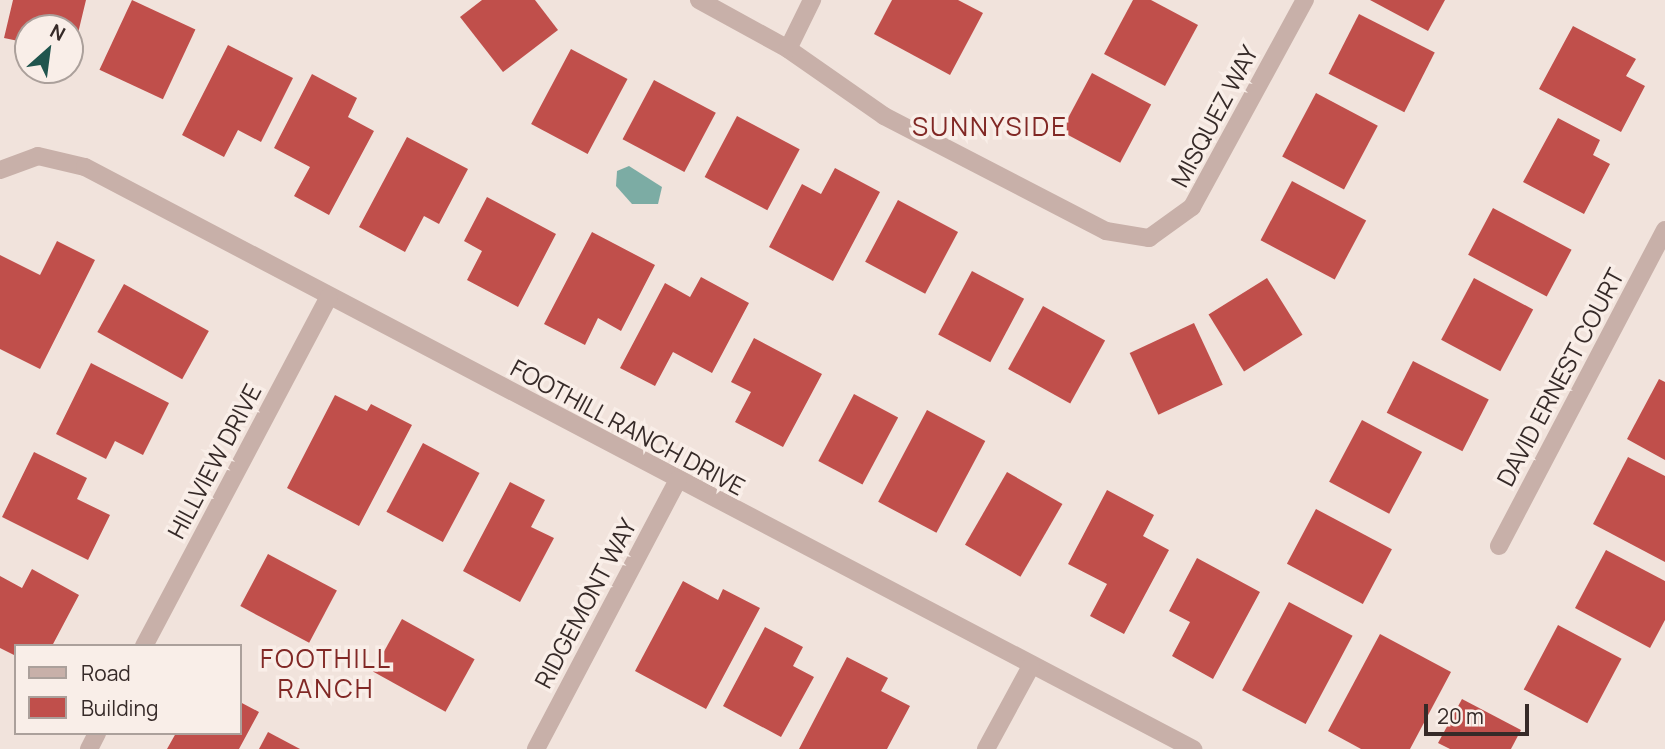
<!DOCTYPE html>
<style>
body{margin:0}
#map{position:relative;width:1665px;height:749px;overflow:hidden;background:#f1e3dc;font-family:Manrope,sans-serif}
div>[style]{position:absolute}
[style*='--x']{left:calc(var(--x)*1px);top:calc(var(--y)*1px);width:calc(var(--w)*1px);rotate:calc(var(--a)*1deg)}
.water>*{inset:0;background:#7caca4}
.building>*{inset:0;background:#c04f4b;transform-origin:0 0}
.street>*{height:18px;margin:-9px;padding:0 9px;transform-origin:9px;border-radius:9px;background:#c8b0a9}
span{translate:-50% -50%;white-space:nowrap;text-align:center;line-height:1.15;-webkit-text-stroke:7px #f9eee8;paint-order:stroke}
.street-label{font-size:24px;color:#362a28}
.neighbourhood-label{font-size:26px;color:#812825;letter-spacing:2px}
.legend{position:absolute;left:14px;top:644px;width:228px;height:91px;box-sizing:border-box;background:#f9eee8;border:2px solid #aba09b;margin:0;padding:9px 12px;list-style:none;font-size:21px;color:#362a28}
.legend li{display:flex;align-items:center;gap:14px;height:35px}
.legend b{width:35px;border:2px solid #aba09b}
.north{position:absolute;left:14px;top:14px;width:70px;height:70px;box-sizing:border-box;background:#f9eee8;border:2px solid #aba09b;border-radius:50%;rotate:28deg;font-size:19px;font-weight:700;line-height:28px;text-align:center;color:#362a28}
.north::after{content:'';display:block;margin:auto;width:24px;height:32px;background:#20554e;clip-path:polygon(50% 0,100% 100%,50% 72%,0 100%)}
.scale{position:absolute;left:1424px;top:704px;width:105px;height:32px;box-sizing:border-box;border:4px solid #362a28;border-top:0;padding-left:9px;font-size:21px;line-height:24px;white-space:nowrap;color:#362a28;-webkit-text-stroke:5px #f9eee8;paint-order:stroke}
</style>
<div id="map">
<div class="water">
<div style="clip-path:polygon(629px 166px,662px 187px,658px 204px,632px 204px,616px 186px,617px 171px)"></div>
</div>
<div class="building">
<div style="clip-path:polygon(13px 0,86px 0,73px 54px,70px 28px,28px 28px,28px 43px,4px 38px)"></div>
<div style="left:132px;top:0;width:70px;height:77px;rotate:25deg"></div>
<div style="clip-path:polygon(482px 0,535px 0,558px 30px,503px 72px,460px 17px)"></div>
<div style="clip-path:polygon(892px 0,958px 0,983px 13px,950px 75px,874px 34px)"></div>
<div style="clip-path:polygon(1133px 0,1151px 0,1198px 25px,1165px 86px,1104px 54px)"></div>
<div style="clip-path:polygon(1370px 0,1445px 0,1428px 31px)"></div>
<div style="left:1359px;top:14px;width:85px;height:67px;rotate:27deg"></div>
<div style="clip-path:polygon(1573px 26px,1636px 59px,1626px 76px,1645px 86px,1621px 132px,1539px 89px)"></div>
<div style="clip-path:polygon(228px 45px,293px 78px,261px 142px,238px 130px,224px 157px,182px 135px)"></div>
<div style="left:571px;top:49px;width:64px;height:85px;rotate:28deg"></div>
<div style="left:1092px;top:73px;width:67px;height:66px;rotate:28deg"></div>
<div style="clip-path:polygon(312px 74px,357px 98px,348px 117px,374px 131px,329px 215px,294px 196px,310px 167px,274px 148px)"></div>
<div style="left:654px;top:80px;width:70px;height:67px;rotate:28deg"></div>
<div style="left:1316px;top:93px;width:70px;height:72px;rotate:28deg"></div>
<div style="left:737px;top:116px;width:71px;height:69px;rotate:28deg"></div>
<div style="clip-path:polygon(1558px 118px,1600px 140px,1593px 155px,1610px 164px,1584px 214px,1523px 182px)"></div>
<div style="clip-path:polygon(407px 137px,468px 169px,439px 224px,424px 216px,405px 252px,359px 227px)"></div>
<div style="clip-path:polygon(835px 168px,880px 192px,833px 281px,769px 247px,802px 184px,821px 194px)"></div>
<div style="left:1292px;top:181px;width:84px;height:67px;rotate:28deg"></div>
<div style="clip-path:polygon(487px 197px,556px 234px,518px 307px,467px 280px,482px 251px,464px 241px)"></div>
<div style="left:898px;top:200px;width:68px;height:70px;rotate:28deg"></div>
<div style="left:1493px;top:208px;width:89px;height:53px;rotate:28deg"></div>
<div style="clip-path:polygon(592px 232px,655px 265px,621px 331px,598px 318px,585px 345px,544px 324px)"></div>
<div style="clip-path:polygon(57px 241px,95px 260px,40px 369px,0 349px,0 255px,40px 275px)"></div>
<div style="left:972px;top:271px;width:59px;height:72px;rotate:28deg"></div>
<div style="clip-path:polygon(701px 277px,749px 303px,712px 373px,673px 352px,655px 386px,620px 368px,665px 283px,690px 297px)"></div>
<div style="left:1267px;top:278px;width:67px;height:69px;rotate:58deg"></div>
<div style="left:1474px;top:278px;width:67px;height:70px;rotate:28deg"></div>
<div style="left:124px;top:284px;width:97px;height:55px;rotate:29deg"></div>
<div style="left:1043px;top:306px;width:71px;height:72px;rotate:29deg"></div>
<div style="left:1194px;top:323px;width:68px;height:71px;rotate:65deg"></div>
<div style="clip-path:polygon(754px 338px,822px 374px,783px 447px,735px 422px,751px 392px,731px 382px)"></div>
<div style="left:1413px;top:361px;width:85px;height:58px;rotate:27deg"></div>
<div style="clip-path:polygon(91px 363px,169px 403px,143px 455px,115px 441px,106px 459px,56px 434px)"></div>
<div style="clip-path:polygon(1659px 379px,1665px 382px,1665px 460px,1627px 439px)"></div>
<div style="left:854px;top:394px;width:50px;height:76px;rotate:28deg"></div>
<div style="clip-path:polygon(335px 395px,367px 411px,371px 404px,412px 425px,359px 526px,287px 488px)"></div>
<div style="left:927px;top:410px;width:66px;height:104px;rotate:28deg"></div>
<div style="left:1362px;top:420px;width:68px;height:70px;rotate:28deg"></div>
<div style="left:423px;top:443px;width:64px;height:78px;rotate:28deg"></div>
<div style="clip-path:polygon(34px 452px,87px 478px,77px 499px,110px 515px,88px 560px,2px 517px)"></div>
<div style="clip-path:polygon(1628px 457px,1665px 476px,1665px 562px,1593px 524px)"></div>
<div style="left:1007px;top:472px;width:64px;height:84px;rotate:30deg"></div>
<div style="clip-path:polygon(510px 482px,545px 500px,531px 527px,554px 538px,520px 602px,463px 571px)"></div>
<div style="clip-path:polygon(1107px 490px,1154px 515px,1143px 536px,1169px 550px,1124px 634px,1090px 616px,1107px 584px,1068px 564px)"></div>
<div style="left:1316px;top:509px;width:86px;height:62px;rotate:28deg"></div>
<div style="clip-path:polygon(1606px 550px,1665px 581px,1665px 620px,1650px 648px,1575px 608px)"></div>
<div style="left:268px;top:554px;width:78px;height:59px;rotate:28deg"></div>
<div style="clip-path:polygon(1197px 558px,1260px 592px,1213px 679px,1172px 656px,1190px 622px,1169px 611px)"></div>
<div style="clip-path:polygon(32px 569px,79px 595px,52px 646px,16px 646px,16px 656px,0 648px,0 576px,22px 588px)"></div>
<div style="clip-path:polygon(683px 581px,718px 600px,723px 589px,760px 608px,706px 709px,635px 671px)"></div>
<div style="left:1289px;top:602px;width:72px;height:100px;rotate:28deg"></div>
<div style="left:402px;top:619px;width:83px;height:60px;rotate:29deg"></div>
<div style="left:1558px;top:625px;width:72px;height:73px;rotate:28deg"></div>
<div style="clip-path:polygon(765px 627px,803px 647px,793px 666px,814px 677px,781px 737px,723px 706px)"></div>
<div style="clip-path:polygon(1380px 634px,1451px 672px,1410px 749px,1361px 749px,1328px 731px)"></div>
<div style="clip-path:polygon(847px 657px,888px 678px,881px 691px,910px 706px,887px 749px,799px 749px)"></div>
<div style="clip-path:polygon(1462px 699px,1521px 730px,1511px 749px,1450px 749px,1438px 743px)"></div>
<div style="clip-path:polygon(240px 702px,259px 712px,239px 749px,167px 749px,176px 733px,240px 733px)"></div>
<div style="clip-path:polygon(268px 732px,300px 749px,259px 749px)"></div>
</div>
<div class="street">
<div style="--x:699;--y:0;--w:102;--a:28.8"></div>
<div style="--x:788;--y:49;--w:117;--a:34.9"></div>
<div style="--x:884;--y:116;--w:250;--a:27.4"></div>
<div style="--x:1106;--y:231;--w:44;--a:9.2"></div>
<div style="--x:1149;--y:238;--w:53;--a:-35.8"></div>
<div style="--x:1192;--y:207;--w:236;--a:-61.4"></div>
<div style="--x:788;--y:49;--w:55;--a:-63.9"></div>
<div style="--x:0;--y:170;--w:40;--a:-20.2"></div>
<div style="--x:38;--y:156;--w:48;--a:13.2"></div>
<div style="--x:85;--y:167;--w:1252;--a:27.71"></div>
<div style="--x:1499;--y:546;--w:357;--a:-62.3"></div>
<div style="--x:144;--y:646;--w:394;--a:-62.1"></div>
<div style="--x:89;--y:749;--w:18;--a:-63"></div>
<div style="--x:536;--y:749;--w:304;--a:-62.2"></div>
<div style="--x:986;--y:749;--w:94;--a:-61.5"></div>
</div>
<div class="street-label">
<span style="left:1214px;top:116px;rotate:-62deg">MISQUEZ WAY</span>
<span style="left:1560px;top:377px;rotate:-62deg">DAVID ERNEST COURT</span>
<span style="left:628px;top:427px;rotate:28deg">FOOTHILL RANCH DRIVE</span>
<span style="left:214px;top:461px;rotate:-62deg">HILLVIEW DRIVE</span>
<span style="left:585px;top:603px;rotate:-62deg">RIDGEMONT WAY</span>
</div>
<div class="neighbourhood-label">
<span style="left:990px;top:127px">SUNNYSIDE</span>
<span style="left:326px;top:674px">FOOTHILL<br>RANCH</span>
</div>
<ul class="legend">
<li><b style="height:9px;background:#c8b0a9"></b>Road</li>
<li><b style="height:19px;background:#c04f4b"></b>Building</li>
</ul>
<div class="north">N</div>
<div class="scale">20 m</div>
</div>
